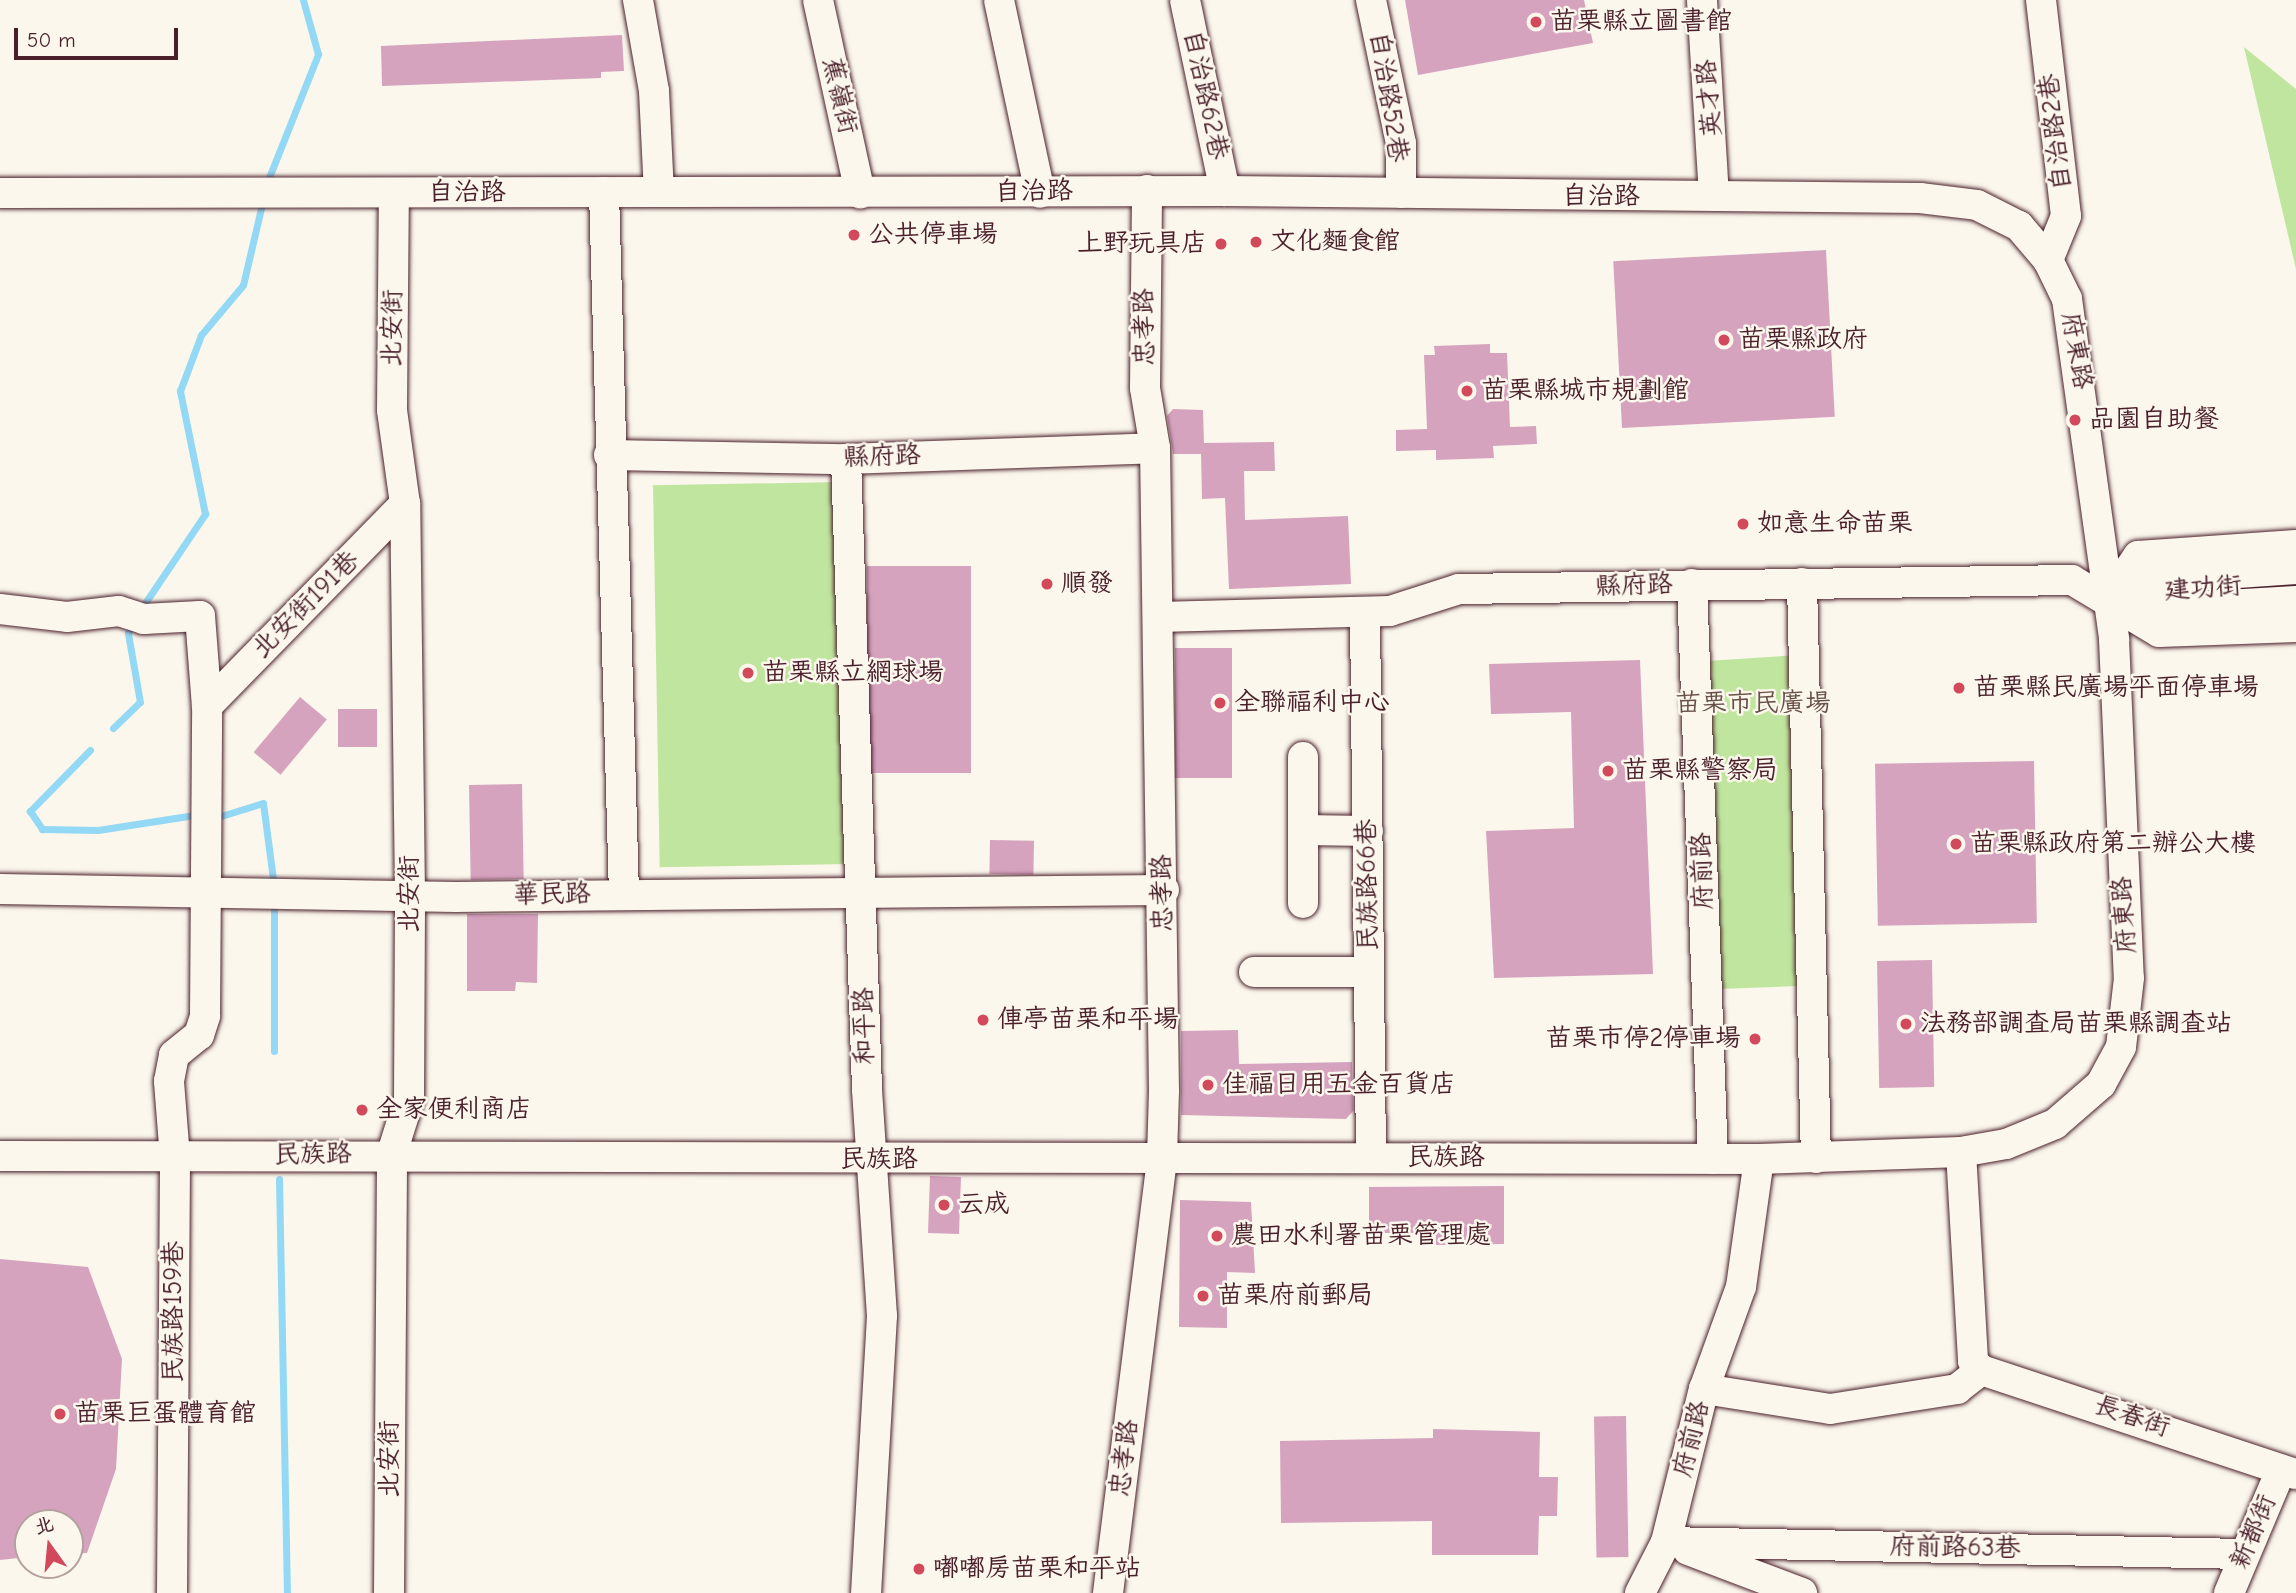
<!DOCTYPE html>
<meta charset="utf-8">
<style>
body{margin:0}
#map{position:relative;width:2296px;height:1593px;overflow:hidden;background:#fbf7ec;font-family:"Comic Neue","LXGW WenKai TC",sans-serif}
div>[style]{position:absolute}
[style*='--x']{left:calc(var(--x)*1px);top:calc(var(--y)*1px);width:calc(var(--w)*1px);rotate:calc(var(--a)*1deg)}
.green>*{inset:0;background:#c0e59f;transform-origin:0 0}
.stream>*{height:7px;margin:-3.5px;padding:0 3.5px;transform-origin:3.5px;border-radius:3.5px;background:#93d9f5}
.building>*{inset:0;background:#d6a3bf;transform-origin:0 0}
.roads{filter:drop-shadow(0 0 2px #4a1f2b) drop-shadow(0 0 2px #4a1f2b)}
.minor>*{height:30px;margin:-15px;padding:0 15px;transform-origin:15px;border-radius:15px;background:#fbf7ec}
.dots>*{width:19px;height:19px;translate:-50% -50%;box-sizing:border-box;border:4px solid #fbf7ec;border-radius:50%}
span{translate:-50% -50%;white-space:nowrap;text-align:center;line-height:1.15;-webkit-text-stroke:5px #fbf7ec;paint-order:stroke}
.poi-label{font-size:26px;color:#4a1f2b}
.left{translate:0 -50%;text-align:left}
.right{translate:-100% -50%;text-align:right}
.street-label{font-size:26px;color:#4a1f2b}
.park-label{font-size:26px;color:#685048}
.north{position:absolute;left:14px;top:1509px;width:70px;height:70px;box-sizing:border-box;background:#fbf7ec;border:2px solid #b4a19f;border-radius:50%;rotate:345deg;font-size:19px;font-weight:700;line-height:28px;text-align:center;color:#4a1f2b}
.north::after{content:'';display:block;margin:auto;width:24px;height:32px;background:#d1495b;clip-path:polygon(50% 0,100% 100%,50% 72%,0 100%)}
.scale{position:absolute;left:14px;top:28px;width:164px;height:32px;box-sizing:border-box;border:4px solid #4a1f2b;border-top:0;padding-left:9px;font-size:21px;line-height:24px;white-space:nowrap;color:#4a1f2b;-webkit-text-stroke:5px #fbf7ec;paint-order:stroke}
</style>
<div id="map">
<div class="green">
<div style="clip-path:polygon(2244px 47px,2296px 89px,2296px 269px)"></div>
<div style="left:841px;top:482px;width:382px;height:188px;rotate:89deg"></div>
<div style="clip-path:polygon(1798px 655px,1798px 986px,1719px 989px,1707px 661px)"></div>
</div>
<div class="stream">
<div style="--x:266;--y:185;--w:141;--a:-68.3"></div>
<div style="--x:318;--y:54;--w:56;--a:-105.5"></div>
<div style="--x:141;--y:609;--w:115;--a:-56"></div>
<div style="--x:205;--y:514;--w:126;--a:-101.5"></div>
<div style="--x:180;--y:391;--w:60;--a:-69.4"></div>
<div style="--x:201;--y:335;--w:65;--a:-50"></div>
<div style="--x:243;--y:285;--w:87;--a:-76.8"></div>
<div style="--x:113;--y:728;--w:37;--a:-44"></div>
<div style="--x:140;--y:702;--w:70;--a:-99.9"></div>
<div style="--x:128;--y:633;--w:11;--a:-63"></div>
<div style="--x:90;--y:750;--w:86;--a:134.5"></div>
<div style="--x:30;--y:811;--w:22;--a:56"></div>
<div style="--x:42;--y:829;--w:56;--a:1"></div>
<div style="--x:98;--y:830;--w:91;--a:-8.8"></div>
<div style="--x:221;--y:816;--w:44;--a:-17.2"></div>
<div style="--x:263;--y:803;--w:84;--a:82.5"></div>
<div style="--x:274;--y:901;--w:150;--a:90"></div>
<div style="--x:279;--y:1179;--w:414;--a:88.9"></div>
</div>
<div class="building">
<div style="clip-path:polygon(1405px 0,1584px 0,1593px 43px,1418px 75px)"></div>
<div style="clip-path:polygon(622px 35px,624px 71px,601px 72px,601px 78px,382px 86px,381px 46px)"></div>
<div style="left:1826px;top:250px;width:167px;height:213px;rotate:87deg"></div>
<div style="clip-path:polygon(1490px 344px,1490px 353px,1507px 353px,1510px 427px,1536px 426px,1537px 444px,1493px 446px,1494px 458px,1436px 460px,1436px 450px,1396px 451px,1396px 430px,1427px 429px,1424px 355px,1435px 355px,1434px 346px)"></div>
<div style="clip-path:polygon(1173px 409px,1203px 410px,1204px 443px,1274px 442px,1275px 471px,1244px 471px,1245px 520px,1348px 516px,1351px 584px,1229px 589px,1225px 498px,1202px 499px,1201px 454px,1173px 454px,1167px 416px)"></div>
<div style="left:971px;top:566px;width:207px;height:104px;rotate:90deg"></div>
<div style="left:1175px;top:648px;width:57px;height:130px"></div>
<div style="clip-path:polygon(1640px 660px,1653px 974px,1494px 978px,1486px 831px,1574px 828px,1571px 712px,1491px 714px,1489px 664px)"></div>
<div style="left:300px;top:697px;width:35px;height:72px;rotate:40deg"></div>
<div style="left:338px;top:709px;width:39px;height:38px"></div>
<div style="left:2034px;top:761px;width:162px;height:159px;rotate:89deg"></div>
<div style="left:522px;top:784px;width:95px;height:53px;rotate:89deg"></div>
<div style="left:990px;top:840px;width:44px;height:34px;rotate:1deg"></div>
<div style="clip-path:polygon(467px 914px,538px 914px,537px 983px,516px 982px,515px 991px,467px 991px)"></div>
<div style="left:1932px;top:960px;width:127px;height:55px;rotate:89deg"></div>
<div style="clip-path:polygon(1238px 1030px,1239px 1064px,1352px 1062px,1353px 1111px,1346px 1119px,1181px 1115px,1181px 1031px)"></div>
<div style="left:930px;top:1176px;width:31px;height:57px;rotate:2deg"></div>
<div style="clip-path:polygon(1504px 1186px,1504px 1244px,1436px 1245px,1436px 1233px,1369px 1233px,1369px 1187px)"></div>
<div style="clip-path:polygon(1180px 1200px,1251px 1202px,1255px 1273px,1227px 1272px,1227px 1328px,1179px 1327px)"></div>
<div style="clip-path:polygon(0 1259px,88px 1267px,122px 1359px,116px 1469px,87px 1553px,70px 1554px,70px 1523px,28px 1523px,28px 1557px,0 1560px)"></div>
<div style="left:1626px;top:1416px;width:141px;height:32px;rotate:89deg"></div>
<div style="clip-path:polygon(1433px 1429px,1540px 1432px,1539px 1477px,1558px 1477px,1557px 1516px,1539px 1516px,1538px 1555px,1432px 1555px,1432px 1521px,1281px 1523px,1280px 1441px,1433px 1438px)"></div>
</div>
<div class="roads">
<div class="minor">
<div style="--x:638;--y:0;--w:92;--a:80"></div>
<div style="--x:654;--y:91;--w:101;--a:87.2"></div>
<div style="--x:818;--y:0;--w:198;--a:77.7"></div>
<div style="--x:999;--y:0;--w:197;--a:78"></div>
<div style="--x:1185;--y:0;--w:195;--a:78.2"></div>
<div style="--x:1371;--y:0;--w:146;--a:78.2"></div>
<div style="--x:1401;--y:143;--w:50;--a:90"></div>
<div style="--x:1702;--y:0;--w:196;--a:86.5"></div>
<div style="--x:2041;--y:0;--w:217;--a:83.4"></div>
<div style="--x:2066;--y:216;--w:48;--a:112.2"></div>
<div style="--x:604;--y:192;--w:701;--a:88.37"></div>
<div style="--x:0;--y:193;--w:1225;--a:-0.09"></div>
<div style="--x:1225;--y:191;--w:695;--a:0.58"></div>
<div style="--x:1920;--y:198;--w:57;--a:7"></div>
<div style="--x:1977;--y:205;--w:47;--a:26.6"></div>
<div style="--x:2019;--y:226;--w:45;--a:49.5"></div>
<div style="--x:2048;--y:260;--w:43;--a:64"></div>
<div style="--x:2067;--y:299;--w:343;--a:82.1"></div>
<div style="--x:2114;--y:639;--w:339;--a:87.5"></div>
<div style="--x:2129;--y:978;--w:69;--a:96.6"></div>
<div style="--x:2121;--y:1047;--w:42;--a:118.4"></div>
<div style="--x:2101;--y:1084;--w:61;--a:139"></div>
<div style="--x:2055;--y:1124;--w:53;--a:157.8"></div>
<div style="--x:2006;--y:1144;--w:46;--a:169.9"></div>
<div style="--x:1961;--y:1152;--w:202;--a:178"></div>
<div style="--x:1759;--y:1159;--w:1759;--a:-179.9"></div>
<div style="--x:609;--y:455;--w:237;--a:1"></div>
<div style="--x:846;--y:459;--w:309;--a:-2"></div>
<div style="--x:846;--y:459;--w:631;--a:88.09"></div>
<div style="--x:867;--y:1090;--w:226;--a:86.2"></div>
<div style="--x:882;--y:1316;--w:277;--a:93.3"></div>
<div style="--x:1802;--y:583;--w:575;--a:88.61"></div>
<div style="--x:1692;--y:584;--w:575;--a:87.91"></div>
<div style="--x:2109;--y:599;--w:52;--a:-56"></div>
<div style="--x:2138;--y:556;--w:158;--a:-4"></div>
<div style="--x:2109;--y:599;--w:39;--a:-23"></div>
<div style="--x:2145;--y:584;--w:50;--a:-9.3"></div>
<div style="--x:2194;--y:576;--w:102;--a:-3.9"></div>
<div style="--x:2117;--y:600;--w:59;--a:7.9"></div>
<div style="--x:2175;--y:608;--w:121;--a:-3.3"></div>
<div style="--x:0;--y:609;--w:67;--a:6.8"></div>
<div style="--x:67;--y:617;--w:52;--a:-6.6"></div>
<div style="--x:119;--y:611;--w:26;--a:18"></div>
<div style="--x:144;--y:619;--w:56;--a:-3.1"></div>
<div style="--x:200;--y:616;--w:90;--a:85.6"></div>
<div style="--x:1365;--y:612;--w:546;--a:89.37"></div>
<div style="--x:1158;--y:617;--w:232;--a:-1.5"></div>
<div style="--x:1390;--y:611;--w:72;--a:-17.7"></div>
<div style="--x:1459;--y:589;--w:613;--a:-0.84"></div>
<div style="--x:2072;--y:580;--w:101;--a:30.9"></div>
<div style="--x:2159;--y:632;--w:137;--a:-2.1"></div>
<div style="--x:1303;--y:830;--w:65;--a:0.9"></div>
<div style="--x:0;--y:889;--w:456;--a:1"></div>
<div style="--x:456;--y:897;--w:708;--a:-0.57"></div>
<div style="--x:1303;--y:903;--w:146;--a:-90"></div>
<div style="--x:1254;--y:972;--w:115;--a:0"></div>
<div style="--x:1961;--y:1152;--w:209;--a:86.7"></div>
<div style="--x:1973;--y:1361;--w:12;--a:48"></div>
<div style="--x:1981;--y:1370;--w:332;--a:18.3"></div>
<div style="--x:1704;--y:1389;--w:128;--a:9"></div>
<div style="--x:1830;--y:1409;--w:129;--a:-8.9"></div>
<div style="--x:1957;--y:1389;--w:31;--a:-38"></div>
<div style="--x:1666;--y:1542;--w:578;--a:1.19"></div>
<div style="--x:1688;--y:1550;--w:122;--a:20.7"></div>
<div style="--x:172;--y:1593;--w:435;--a:-89.6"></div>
<div style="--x:175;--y:1158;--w:77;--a:-94.5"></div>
<div style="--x:169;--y:1081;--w:26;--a:-79"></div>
<div style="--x:174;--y:1055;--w:32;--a:-39"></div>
<div style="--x:199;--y:1035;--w:20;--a:-72"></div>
<div style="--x:205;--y:1016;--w:310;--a:-89.6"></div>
<div style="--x:207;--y:706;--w:283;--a:-45.6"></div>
<div style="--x:389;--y:1593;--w:440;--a:-89.6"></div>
<div style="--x:392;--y:1153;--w:57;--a:-72.5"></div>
<div style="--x:409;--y:1099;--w:204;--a:-89.7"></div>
<div style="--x:410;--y:895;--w:391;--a:-90.7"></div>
<div style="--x:405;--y:504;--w:95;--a:-97.9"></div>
<div style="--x:392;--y:410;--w:216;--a:-89.5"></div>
<div style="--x:1108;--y:1593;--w:438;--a:-82.9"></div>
<div style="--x:1162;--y:1158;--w:67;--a:-88.3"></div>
<div style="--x:1164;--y:1091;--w:643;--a:-90.8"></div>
<div style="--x:1155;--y:448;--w:61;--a:-99.5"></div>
<div style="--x:1145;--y:388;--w:198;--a:-89.4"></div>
<div style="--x:1640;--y:1593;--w:57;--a:-63"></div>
<div style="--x:1666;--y:1542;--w:158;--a:-76.1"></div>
<div style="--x:1704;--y:1389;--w:109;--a:-70.1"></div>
<div style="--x:1741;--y:1287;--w:129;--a:-82"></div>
<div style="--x:2229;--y:1593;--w:131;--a:-67.1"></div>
</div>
</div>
<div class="dots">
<div style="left:1536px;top:22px;background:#d1495b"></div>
<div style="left:854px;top:235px;background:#d1495b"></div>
<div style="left:1256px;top:242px;background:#d1495b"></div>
<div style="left:1221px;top:244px;background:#d1495b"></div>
<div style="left:1724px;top:340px;background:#d1495b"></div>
<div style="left:1467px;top:391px;background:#d1495b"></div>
<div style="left:2075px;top:420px;background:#d1495b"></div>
<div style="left:1743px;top:524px;background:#d1495b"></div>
<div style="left:1047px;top:584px;background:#d1495b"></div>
<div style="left:748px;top:673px;background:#d1495b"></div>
<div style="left:1959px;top:688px;background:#d1495b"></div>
<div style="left:1220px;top:703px;background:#d1495b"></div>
<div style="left:1608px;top:771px;background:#d1495b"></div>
<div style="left:1956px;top:844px;background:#d1495b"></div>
<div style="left:983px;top:1020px;background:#d1495b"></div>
<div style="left:1906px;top:1024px;background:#d1495b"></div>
<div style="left:1755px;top:1039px;background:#d1495b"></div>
<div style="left:1208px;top:1085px;background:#d1495b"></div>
<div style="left:362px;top:1110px;background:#d1495b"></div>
<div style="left:944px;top:1205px;background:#d1495b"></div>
<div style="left:1217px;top:1236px;background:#d1495b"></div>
<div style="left:1203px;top:1296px;background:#d1495b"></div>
<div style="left:60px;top:1414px;background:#d1495b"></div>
<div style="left:919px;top:1569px;background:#d1495b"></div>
</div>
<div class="poi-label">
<span class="left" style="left:1550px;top:22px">苗栗縣立圖書館</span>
<span class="left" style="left:868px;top:235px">公共停車場</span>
<span class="left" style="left:1270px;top:242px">文化麵食館</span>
<span class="right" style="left:1207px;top:244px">上野玩具店</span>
<span class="left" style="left:1738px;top:340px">苗栗縣政府</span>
<span class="left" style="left:1481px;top:391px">苗栗縣城市規劃館</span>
<span class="left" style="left:2089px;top:420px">品園自助餐</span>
<span class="left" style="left:1757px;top:524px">如意生命苗栗</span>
<span class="left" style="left:1061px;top:584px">順發</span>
<span class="left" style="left:762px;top:673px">苗栗縣立網球場</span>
<span class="left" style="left:1973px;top:688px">苗栗縣民廣場平面停車場</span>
<span class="left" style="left:1234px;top:703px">全聯福利中心</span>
<span class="left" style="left:1622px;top:771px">苗栗縣警察局</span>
<span class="left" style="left:1970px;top:844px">苗栗縣政府第二辦公大樓</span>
<span class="left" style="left:997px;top:1020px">俥亭苗栗和平場</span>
<span class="left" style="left:1920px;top:1024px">法務部調查局苗栗縣調查站</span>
<span class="right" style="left:1741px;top:1039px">苗栗市停2停車場</span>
<span class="left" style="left:1222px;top:1085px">佳福日用五金百貨店</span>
<span class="left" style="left:376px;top:1110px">全家便利商店</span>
<span class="left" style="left:958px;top:1205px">云成</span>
<span class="left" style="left:1231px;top:1236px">農田水利署苗栗管理處</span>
<span class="left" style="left:1217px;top:1296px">苗栗府前郵局</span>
<span class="left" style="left:74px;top:1414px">苗栗巨蛋體育館</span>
<span class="left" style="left:933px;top:1569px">嘟嘟房苗栗和平站</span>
</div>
<div class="street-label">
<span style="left:1205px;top:95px;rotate:78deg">自治路62巷</span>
<span style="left:839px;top:96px;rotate:77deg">蕉嶺街</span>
<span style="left:1388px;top:97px;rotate:81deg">自治路52巷</span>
<span style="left:1710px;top:98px;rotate:-95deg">英才路</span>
<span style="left:2056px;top:132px;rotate:-97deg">自治路2巷</span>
<span style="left:1034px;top:192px;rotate:-1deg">自治路</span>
<span style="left:467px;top:193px">自治路</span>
<span style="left:1601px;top:197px">自治路</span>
<span style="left:1145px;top:327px;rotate:-91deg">忠孝路</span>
<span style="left:393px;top:328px;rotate:-89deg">北安街</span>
<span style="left:2076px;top:351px;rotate:80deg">府東路</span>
<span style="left:882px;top:457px;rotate:-2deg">縣府路</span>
<span style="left:1634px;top:586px;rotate:-2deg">縣府路</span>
<span style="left:2203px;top:589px;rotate:-4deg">建功街</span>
<span style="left:306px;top:605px;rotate:-45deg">北安街191巷</span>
<span style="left:1703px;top:871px;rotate:-92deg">府前路</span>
<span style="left:1368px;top:885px;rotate:-91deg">民族路66巷</span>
<span style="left:1163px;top:893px;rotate:-91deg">忠孝路</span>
<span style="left:410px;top:894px;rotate:-90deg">北安街</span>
<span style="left:552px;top:895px;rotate:-1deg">華民路</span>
<span style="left:2125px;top:915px;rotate:-94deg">府東路</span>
<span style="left:865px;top:1026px;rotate:-91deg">和平路</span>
<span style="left:313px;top:1155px;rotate:-1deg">民族路</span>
<span style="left:1446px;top:1158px">民族路</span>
<span style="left:879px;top:1160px">民族路</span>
<span style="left:174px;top:1312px;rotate:-90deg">民族路159巷</span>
<span style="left:2132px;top:1417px;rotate:19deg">長春街</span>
<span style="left:1692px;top:1439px;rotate:-76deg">府前路</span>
<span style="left:1125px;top:1458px;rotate:-83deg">忠孝路</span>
<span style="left:390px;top:1459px;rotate:-90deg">北安街</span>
<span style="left:2254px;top:1532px;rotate:-67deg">新都街</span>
<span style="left:1955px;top:1548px;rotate:1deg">府前路63巷</span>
</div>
<div class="park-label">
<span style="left:1753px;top:704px">苗栗市民廣場</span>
</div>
<div class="north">北</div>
<div class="scale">50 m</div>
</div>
